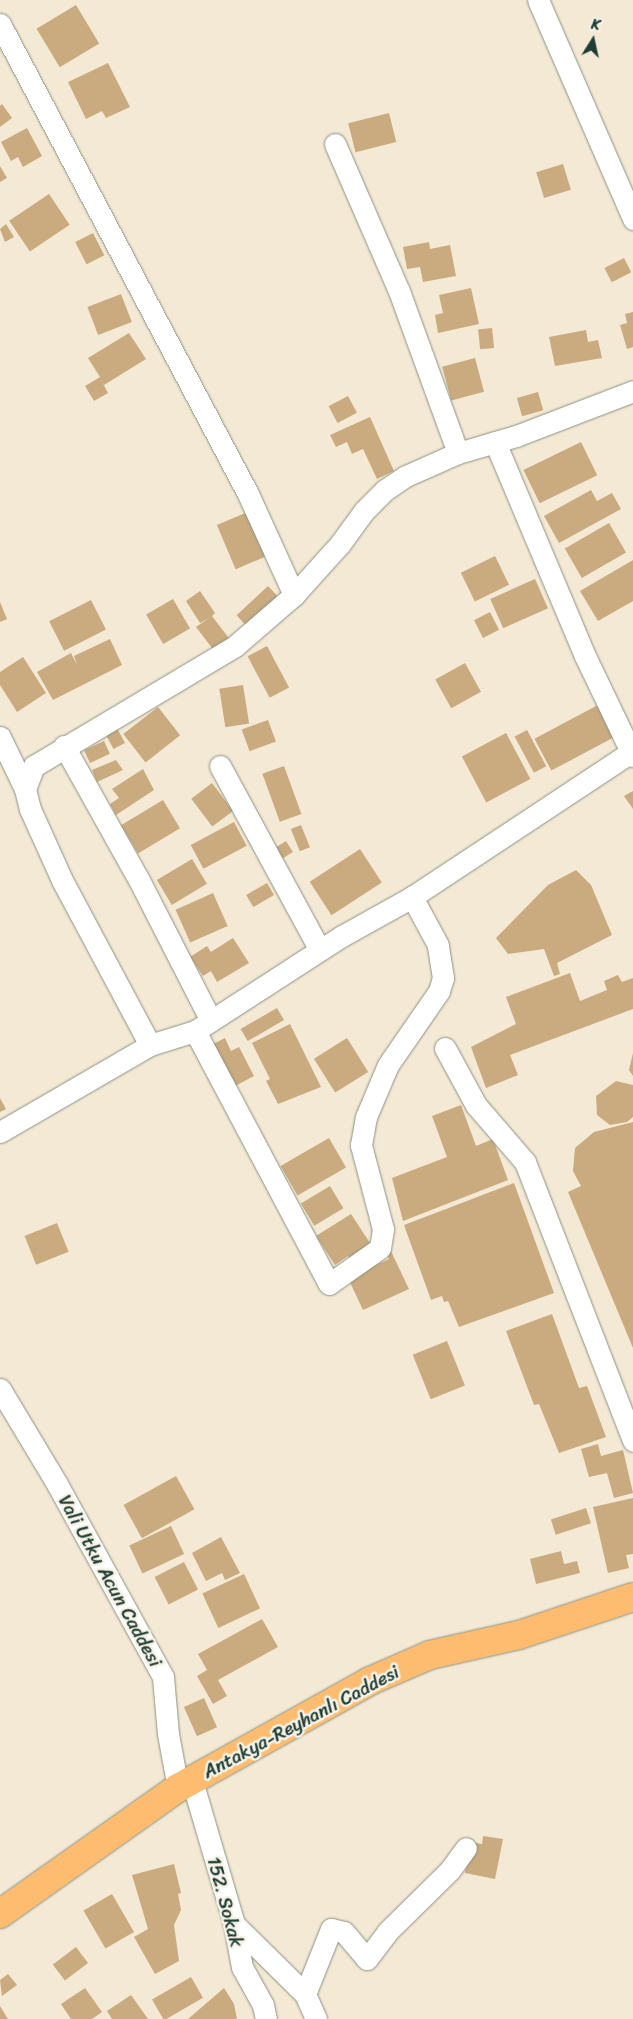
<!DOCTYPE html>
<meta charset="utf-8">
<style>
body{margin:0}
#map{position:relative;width:633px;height:2019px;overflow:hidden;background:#f4e9d4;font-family:Sriracha,sans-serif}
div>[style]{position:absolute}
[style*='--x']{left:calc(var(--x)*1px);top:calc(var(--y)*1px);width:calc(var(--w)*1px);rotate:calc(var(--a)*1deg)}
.building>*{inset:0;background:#caaa7f;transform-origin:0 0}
.roads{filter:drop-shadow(0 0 1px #8a9384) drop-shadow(0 0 1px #8a9384)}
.minor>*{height:21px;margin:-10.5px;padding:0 10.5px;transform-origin:10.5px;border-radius:10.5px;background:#fff}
.primary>*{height:28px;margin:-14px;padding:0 14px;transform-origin:14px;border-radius:14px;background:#febc70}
span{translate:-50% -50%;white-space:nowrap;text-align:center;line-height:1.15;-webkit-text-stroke:5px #f7f3e8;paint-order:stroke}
.street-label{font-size:19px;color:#1f3d34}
.north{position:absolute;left:568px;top:15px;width:50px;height:50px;-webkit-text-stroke:4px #f7f3e8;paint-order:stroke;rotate:10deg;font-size:14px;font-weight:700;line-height:20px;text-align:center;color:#1f3d34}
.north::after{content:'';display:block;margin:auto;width:18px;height:22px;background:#1f3d34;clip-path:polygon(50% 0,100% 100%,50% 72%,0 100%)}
</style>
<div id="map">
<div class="building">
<div style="left:76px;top:5px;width:45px;height:46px;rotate:59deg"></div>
<div style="clip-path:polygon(108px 63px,130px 107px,106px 118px,102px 111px,86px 119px,68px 82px)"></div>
<div style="clip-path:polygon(2px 104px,12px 118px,0 127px,0 106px)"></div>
<div style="left:389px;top:113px;width:30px;height:42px;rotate:76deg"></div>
<div style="clip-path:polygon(27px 128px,42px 156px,23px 167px,18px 157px,11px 161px,1px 142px)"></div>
<div style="left:563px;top:164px;width:27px;height:28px;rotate:73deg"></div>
<div style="clip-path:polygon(0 166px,7px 178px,0 182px)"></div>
<div style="left:49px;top:194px;width:37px;height:48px;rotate:56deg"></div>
<div style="clip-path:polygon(6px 224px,14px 237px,5px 242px,0 229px)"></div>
<div style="left:93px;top:233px;width:25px;height:20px;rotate:63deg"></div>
<div style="clip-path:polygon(429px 242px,430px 249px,450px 245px,456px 276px,423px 282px,420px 267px,407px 269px,403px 247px)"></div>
<div style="left:624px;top:258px;width:16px;height:22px;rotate:63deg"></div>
<div style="clip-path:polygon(471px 288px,479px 324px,438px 333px,435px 315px,443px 313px,439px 295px)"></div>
<div style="left:121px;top:294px;width:30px;height:36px;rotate:69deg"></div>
<div style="clip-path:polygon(633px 312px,633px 347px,627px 349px,620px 325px,627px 323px,625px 314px)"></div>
<div style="left:492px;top:328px;width:20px;height:14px;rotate:84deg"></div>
<div style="clip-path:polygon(586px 330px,588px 342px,598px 340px,602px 358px,555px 366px,549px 337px)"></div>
<div style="clip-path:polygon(129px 333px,146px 359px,104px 385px,101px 380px,108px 393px,94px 401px,85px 386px,100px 377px,88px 358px)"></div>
<div style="left:475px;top:358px;width:35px;height:34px;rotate:75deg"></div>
<div style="left:538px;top:392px;width:19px;height:22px;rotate:74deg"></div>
<div style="left:348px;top:396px;width:19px;height:22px;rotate:62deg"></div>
<div style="clip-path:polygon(370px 417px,394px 471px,377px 479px,363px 449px,352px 454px,347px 442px,336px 447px,330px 435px)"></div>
<div style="left:581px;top:442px;width:37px;height:64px;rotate:64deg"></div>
<div style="clip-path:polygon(591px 490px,597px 501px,612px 493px,621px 509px,559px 543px,544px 516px)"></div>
<div style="left:250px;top:511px;width:48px;height:36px;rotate:67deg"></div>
<div style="left:609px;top:523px;width:34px;height:51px;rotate:60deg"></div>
<div style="left:495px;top:556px;width:32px;height:38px;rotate:64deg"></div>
<div style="clip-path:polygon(633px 560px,633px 601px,598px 621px,580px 591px)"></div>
<div style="left:535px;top:579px;width:32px;height:49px;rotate:66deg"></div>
<div style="left:268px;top:586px;width:21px;height:43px;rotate:47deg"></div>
<div style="clip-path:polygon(200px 591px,215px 613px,212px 616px,231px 641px,215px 652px,196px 627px,209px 618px,200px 623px,186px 601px)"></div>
<div style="left:173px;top:599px;width:34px;height:31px;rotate:60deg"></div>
<div style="left:91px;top:600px;width:33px;height:47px;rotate:63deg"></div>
<div style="clip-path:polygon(0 602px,7px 619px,0 622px)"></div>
<div style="left:490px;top:612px;width:20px;height:18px;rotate:63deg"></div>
<div style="clip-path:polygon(110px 639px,122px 665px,53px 700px,37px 672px,71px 653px,77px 665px,74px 656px)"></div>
<div style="left:267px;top:646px;width:47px;height:22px;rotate:62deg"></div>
<div style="clip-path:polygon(23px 657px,46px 693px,17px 712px,0 685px,0 672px)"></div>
<div style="left:465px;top:663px;width:33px;height:34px;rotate:61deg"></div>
<div style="left:243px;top:685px;width:39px;height:24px;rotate:81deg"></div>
<div style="left:598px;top:705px;width:36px;height:72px;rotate:62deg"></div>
<div style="left:158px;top:707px;width:36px;height:44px;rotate:52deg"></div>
<div style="left:268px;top:720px;width:23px;height:28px;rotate:70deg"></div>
<div style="left:117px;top:728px;width:17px;height:13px;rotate:62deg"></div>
<div style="left:527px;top:730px;width:41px;height:14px;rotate:62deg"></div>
<div style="left:506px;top:733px;width:52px;height:50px;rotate:62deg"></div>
<div style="left:104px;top:741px;width:14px;height:22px;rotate:65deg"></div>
<div style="clip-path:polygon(116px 760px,123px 770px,97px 782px,92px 770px)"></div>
<div style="left:284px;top:766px;width:51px;height:23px;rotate:70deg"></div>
<div style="clip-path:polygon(143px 769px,154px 790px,116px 815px,110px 804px,119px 798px,112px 789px)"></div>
<div style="left:212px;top:783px;width:35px;height:26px;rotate:53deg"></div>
<div style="clip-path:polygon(633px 791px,633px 809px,624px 796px)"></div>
<div style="left:163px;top:800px;width:33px;height:49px;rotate:59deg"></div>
<div style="left:234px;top:822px;width:27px;height:49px;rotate:62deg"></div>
<div style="left:301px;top:825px;width:24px;height:11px;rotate:68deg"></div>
<div style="left:286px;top:841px;width:13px;height:15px;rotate:58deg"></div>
<div style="left:360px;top:849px;width:40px;height:60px;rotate:57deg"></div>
<div style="left:192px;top:859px;width:29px;height:41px;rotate:59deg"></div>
<div style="clip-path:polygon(576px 870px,591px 885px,612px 935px,557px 963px,560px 974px,554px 976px,544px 949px,508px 954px,496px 938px,548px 885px)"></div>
<div style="left:267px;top:883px;width:14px;height:24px;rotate:60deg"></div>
<div style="left:213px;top:893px;width:36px;height:41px;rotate:66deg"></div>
<div style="clip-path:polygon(233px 938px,249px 963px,217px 982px,211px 971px,203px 976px,190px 957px,207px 946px,211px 952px)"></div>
<div style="clip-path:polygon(570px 973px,580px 1001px,607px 990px,604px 981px,618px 975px,622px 982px,633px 978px,633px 1009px,510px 1055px,518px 1075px,486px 1088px,471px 1047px,516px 1024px,506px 997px)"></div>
<div style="left:277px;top:1008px;width:14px;height:42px;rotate:60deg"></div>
<div style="clip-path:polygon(290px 1024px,321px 1087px,278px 1104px,266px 1081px,270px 1079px,252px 1043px)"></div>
<div style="clip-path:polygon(225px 1038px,231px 1051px,239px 1047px,254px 1076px,235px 1086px,213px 1044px)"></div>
<div style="left:347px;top:1038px;width:40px;height:39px;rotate:58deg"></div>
<div style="clip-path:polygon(633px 1053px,633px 1076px,629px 1070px)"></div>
<div style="clip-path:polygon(616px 1081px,633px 1085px,633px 1117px,627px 1122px,610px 1125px,597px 1115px,596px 1096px)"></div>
<div style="clip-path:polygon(0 1098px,6px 1109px,0 1112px)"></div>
<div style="clip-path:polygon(461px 1105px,476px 1146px,493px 1139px,508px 1180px,403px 1221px,392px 1178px,447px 1157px,432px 1116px)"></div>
<div style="clip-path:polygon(633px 1122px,633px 1348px,568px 1192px,581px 1186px,573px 1171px,575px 1148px,594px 1132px)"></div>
<div style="left:329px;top:1138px;width:34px;height:56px;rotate:60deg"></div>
<div style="clip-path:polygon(514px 1183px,554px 1293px,459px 1327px,448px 1301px,444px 1302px,442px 1296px,431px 1300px,404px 1225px)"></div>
<div style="left:330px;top:1186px;width:26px;height:34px;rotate:59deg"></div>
<div style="clip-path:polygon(351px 1214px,372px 1246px,351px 1260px,348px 1256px,335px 1265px,316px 1236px)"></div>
<div style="left:57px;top:1223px;width:31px;height:35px;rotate:68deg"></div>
<div style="clip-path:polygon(388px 1245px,409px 1289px,363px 1310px,348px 1278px,389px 1259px,384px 1247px)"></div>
<div style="clip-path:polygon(552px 1314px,579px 1388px,587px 1386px,606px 1437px,559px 1453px,539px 1404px,534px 1405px,506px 1331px)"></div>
<div style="left:447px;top:1341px;width:48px;height:37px;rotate:68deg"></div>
<div style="clip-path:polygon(598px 1444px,601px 1456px,623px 1450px,633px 1493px,614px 1498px,607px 1473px,589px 1477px,581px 1449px)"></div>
<div style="left:176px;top:1476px;width:38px;height:60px;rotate:61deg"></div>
<div style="clip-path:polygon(633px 1498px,633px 1554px,626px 1555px,629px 1568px,608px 1573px,593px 1507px)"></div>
<div style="left:586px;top:1508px;width:16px;height:37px;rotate:72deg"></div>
<div style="left:171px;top:1526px;width:31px;height:46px;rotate:65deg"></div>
<div style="clip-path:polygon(221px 1537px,240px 1573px,225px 1580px,222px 1573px,206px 1581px,192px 1553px)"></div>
<div style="clip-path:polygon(561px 1551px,564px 1564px,577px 1561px,580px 1573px,536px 1584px,530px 1559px)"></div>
<div style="left:184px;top:1562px;width:31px;height:33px;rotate:63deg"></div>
<div style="left:244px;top:1574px;width:38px;height:46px;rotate:65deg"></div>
<div style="clip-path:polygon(262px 1619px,278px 1647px,218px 1680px,227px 1696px,213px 1704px,197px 1676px,207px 1670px,198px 1654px)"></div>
<div style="left:204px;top:1698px;width:32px;height:22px;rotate:66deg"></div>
<div style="clip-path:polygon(483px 1836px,503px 1839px,495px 1879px,465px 1873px,471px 1842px,482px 1844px)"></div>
<div style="clip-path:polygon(174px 1864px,181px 1893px,178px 1894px,181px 1910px,174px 1925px,179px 1961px,155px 1974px,134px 1937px,148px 1929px,132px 1875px)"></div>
<div style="left:112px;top:1894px;width:44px;height:33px;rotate:60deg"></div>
<div style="left:76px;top:1947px;width:20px;height:29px;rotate:53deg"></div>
<div style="clip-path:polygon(8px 1974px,17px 1985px,2px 1996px,0 1980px)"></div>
<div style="left:191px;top:1977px;width:24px;height:45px;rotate:60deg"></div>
<div style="clip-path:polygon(85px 1988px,102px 2012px,92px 2019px,71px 2019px,61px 2004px)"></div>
<div style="clip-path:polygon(224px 1988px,234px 2004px,237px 2019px,188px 2019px)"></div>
<div style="clip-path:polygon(131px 1995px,148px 2019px,112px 2019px,107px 2011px)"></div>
<div style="clip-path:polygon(0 2006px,8px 2019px,0 2019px)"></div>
</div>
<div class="roads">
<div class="minor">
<div style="--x:538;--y:0;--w:239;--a:66.5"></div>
<div style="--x:0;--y:24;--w:531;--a:62.18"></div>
<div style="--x:248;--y:494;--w:111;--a:65.5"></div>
<div style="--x:335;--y:144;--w:160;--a:66.5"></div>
<div style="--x:399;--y:291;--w:172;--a:70"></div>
<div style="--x:495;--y:442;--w:232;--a:67.2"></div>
<div style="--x:585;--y:656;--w:111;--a:64.4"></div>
<div style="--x:0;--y:737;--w:58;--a:64.3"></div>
<div style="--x:64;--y:746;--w:154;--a:60.8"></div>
<div style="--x:139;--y:880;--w:158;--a:62.9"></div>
<div style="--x:220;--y:766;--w:209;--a:61.5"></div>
<div style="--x:195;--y:1031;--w:286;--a:62.1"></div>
<div style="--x:329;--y:1284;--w:62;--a:-35.2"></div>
<div style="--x:380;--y:1248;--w:19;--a:-81"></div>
<div style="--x:383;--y:1229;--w:87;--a:-104.7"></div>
<div style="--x:361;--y:1145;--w:28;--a:-80"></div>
<div style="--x:366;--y:1117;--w:56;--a:-67.1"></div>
<div style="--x:388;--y:1065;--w:90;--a:-55.4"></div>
<div style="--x:439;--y:991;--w:14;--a:-73"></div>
<div style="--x:443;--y:978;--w:33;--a:-99"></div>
<div style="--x:438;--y:945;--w:55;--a:-118.4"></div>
<div style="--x:150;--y:1045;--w:187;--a:-118.1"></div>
<div style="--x:62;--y:880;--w:78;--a:-114.3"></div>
<div style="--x:30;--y:809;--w:21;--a:-104"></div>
<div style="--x:25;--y:789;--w:25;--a:-69"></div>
<div style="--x:34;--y:766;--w:234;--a:-30.8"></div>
<div style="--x:235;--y:646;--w:78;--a:-40.8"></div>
<div style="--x:294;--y:595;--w:69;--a:-48"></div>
<div style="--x:340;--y:544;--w:41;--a:-54"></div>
<div style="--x:364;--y:511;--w:30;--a:-45"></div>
<div style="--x:385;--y:490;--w:25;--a:-34"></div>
<div style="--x:406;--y:476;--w:57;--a:-23.9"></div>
<div style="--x:458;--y:453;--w:60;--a:-16.3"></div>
<div style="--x:516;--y:436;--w:125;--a:-21"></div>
<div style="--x:445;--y:1048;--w:65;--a:61.5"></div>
<div style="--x:476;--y:1105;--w:75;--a:49.3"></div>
<div style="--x:525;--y:1162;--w:299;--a:68.8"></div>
<div style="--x:0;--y:1132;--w:173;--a:-30.1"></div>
<div style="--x:150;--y:1045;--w:47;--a:-17.3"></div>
<div style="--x:195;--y:1031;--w:175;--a:-32.9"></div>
<div style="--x:342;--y:936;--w:80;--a:-29.1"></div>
<div style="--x:412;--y:897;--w:265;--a:-33.5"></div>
<div style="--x:0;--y:1389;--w:111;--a:59"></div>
<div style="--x:57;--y:1484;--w:220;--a:61.2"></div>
<div style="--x:163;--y:1677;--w:57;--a:85"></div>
<div style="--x:168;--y:1734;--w:55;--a:79.5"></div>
<div style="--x:192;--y:1781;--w:149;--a:73.6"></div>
<div style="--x:234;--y:1924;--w:44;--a:79.5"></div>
<div style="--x:242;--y:1967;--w:43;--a:61.1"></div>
<div style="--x:263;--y:2005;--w:14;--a:78"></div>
<div style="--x:234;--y:1924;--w:100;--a:44.6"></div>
<div style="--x:305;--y:1994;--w:27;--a:66"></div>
<div style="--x:305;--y:1994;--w:70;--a:-68.2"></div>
<div style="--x:331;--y:1929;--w:13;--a:13"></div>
<div style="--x:344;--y:1932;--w:35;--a:50"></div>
<div style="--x:367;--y:1959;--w:34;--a:-53"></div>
<div style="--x:387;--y:1932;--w:88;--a:-44.5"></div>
<div style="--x:450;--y:1870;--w:27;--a:-54"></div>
</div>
<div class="primary">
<div style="--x:0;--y:1914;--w:218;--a:-35.3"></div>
<div style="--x:178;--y:1788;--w:220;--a:-29.1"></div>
<div style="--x:370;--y:1681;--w:65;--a:-23.4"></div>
<div style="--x:430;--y:1655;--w:91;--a:-12.7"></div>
<div style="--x:519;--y:1635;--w:120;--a:-18.4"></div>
</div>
</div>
<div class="street-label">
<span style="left:110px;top:1581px;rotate:61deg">Vali Utku Acun Caddesi</span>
<span style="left:301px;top:1722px;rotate:-28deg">Antakya-Reyhanlı Caddesi</span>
<span style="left:225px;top:1902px;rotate:75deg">152. Sokak</span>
</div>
<div class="north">K</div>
</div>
